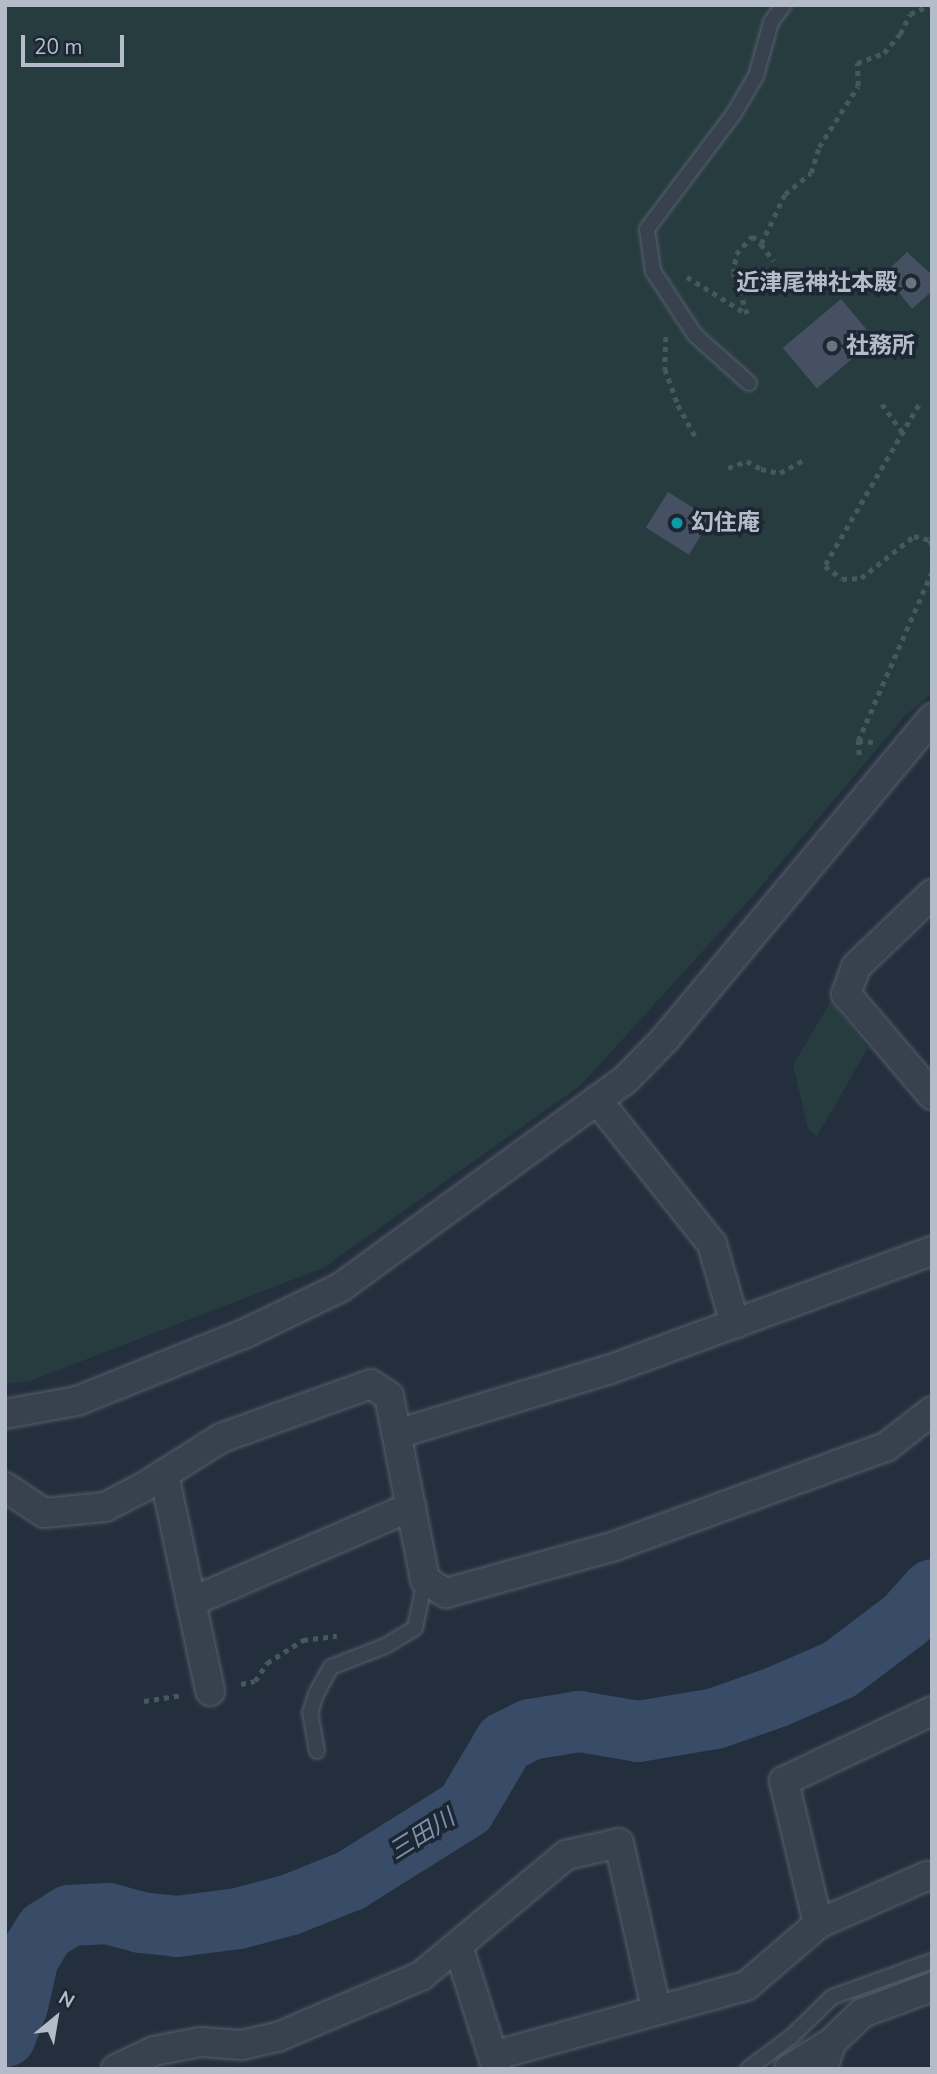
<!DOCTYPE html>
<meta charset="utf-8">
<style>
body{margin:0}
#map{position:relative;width:937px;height:2074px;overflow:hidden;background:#242f3e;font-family:"Nunito Sans","Noto Sans JP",sans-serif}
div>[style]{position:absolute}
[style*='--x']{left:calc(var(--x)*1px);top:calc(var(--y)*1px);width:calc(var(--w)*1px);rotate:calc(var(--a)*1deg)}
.green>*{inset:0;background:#263c3f}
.river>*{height:61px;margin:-30.5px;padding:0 30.5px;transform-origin:30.5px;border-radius:30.5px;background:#394c67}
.building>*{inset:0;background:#455162;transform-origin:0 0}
.path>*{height:4.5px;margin-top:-2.25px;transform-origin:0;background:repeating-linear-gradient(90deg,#44595c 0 5px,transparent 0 10px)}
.roads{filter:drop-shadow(0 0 2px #565f6c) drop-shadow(0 0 2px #565f6c)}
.service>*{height:14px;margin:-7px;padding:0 7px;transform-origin:7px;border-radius:7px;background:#38414e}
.minor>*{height:28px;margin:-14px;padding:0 14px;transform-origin:14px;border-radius:14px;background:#38414e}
.dots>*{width:19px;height:19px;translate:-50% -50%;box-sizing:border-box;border:4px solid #1d2633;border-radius:50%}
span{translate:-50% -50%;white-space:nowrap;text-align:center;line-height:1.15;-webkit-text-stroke:7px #1d2633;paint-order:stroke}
.poi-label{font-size:23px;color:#b4bcc9;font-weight:700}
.right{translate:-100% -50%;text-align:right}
.left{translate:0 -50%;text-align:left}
.water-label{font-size:24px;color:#7c92b1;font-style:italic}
.frame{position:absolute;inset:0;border:7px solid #b4bcc9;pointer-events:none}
.north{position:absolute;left:21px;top:1983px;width:70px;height:70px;-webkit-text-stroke:5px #1d2633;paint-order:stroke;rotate:30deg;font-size:19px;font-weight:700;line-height:28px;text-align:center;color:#b4bcc9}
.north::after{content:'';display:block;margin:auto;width:24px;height:32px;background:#b4bcc9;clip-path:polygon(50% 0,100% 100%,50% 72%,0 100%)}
.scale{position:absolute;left:21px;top:35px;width:103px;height:32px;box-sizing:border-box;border:4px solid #b4bcc9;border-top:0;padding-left:9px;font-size:21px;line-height:24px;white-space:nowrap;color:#b4bcc9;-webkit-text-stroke:5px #1d2633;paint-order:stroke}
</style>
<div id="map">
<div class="green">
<div style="clip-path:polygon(5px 5px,932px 5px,932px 693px,905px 716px,751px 898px,580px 1086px,323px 1268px,30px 1381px,5px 1384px)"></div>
<div style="clip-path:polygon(831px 1001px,868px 1048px,817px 1136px,808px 1129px,793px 1065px)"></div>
</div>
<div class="river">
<div style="--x:5;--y:2036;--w:33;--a:-69"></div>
<div style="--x:17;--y:2005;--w:49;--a:-77.1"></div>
<div style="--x:28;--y:1957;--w:32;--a:-58"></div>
<div style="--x:45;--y:1930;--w:28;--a:-32"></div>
<div style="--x:69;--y:1915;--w:38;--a:-3"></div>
<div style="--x:107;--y:1913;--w:34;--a:15"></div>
<div style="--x:140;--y:1922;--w:36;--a:6"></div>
<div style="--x:176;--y:1926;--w:63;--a:-7.4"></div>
<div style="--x:238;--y:1918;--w:54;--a:-15.1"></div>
<div style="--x:290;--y:1904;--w:65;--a:-21.8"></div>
<div style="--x:350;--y:1880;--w:136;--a:-32.1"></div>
<div style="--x:465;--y:1808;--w:77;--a:-59.4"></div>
<div style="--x:504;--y:1742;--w:29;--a:-27"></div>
<div style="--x:530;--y:1729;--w:50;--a:-9.3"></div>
<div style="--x:579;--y:1721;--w:60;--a:9.6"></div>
<div style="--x:638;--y:1731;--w:78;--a:-9.6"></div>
<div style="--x:715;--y:1718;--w:66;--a:-19.5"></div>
<div style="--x:777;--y:1696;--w:68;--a:-23.5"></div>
<div style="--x:839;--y:1669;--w:83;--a:-37.1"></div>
<div style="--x:905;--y:1619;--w:40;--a:-48"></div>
</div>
<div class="building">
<div style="clip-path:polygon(907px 252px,932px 275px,932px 291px,912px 309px,884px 274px)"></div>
<div style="left:841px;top:299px;width:53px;height:76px;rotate:50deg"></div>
<div style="left:668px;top:492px;width:51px;height:42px;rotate:32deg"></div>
</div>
<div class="path">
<div style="--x:761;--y:244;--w:21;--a:53"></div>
<div style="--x:687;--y:277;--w:70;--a:31.7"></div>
<div style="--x:747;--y:314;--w:42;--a:-109.3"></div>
<div style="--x:733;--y:274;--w:20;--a:-81"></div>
<div style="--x:736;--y:254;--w:24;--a:-48"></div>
<div style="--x:752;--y:236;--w:12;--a:42"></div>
<div style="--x:761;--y:244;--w:55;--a:-64.4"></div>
<div style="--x:785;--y:194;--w:33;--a:-39"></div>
<div style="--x:811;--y:173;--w:27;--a:-73"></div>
<div style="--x:819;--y:147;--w:72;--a:-57.4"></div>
<div style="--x:858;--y:86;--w:23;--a:-92"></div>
<div style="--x:857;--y:63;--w:29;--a:-20"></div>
<div style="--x:884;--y:53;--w:25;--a:-50"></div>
<div style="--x:900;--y:34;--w:22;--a:-63"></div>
<div style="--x:910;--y:14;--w:22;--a:-24"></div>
<div style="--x:666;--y:337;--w:32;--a:92"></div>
<div style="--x:665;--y:369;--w:38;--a:70"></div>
<div style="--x:678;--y:405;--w:37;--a:61"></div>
<div style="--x:882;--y:404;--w:34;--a:54"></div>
<div style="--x:919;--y:405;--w:186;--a:120.3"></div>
<div style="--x:825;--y:566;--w:21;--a:37"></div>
<div style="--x:842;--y:579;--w:19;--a:-3"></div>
<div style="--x:861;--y:578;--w:68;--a:-38.4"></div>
<div style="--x:914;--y:536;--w:16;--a:14"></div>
<div style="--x:930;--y:540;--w:5;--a:68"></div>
<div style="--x:728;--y:468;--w:20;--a:-20"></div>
<div style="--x:747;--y:461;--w:16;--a:30"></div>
<div style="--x:761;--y:469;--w:19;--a:12"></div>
<div style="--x:780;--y:473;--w:26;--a:-29"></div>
<div style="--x:858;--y:741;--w:184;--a:-66.4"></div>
<div style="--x:859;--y:755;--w:14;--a:-94"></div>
<div style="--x:858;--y:741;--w:15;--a:4"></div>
<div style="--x:241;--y:1684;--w:14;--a:-12"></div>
<div style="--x:255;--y:1681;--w:22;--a:-56"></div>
<div style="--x:267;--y:1663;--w:43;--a:-32.6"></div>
<div style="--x:303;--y:1640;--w:34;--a:-7"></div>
<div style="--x:144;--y:1701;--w:37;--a:-9"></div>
</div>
<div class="roads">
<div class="service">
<div style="--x:749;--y:383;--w:72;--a:-138.4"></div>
<div style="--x:695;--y:335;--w:77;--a:-123.3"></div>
<div style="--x:653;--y:271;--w:42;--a:-98.1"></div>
<div style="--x:647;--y:229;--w:143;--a:-53"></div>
<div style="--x:733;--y:115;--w:45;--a:-59.5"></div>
<div style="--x:756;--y:76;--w:56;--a:-74.5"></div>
<div style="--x:771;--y:22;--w:21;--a:-53"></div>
<div style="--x:317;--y:1751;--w:39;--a:-100"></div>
<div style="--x:310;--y:1713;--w:20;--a:-72"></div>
<div style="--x:316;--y:1694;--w:31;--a:-61"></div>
<div style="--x:331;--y:1667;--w:58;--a:-21.3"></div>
<div style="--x:385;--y:1646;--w:35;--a:-31"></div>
<div style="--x:415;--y:1628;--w:49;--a:-78.2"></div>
<div style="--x:748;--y:2069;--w:55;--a:-36.9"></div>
<div style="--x:792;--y:2036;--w:56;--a:-44.3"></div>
<div style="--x:832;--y:1997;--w:106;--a:-19.8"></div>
</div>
<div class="minor">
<div style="--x:932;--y:894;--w:105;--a:136.2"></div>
<div style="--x:856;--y:967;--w:29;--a:110"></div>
<div style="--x:846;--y:994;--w:133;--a:49.6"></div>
<div style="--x:597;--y:1100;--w:184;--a:51.4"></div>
<div style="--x:712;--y:1244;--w:83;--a:74"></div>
<div style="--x:5;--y:1414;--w:73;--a:-10.2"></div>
<div style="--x:77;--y:1401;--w:182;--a:-21.9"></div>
<div style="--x:246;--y:1333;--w:106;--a:-25.8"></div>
<div style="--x:341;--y:1287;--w:351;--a:-36.1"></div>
<div style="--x:625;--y:1080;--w:57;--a:-45.7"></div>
<div style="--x:665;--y:1039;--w:418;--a:-50.2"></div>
<div style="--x:397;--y:1434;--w:220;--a:-16.9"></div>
<div style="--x:608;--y:1370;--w:345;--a:-20.2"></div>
<div style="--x:164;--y:1474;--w:222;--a:78"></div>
<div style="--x:5;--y:1487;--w:47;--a:33.7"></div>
<div style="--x:44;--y:1513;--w:61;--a:-5.6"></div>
<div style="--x:105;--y:1507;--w:42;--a:-27.2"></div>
<div style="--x:142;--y:1488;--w:93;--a:-32.3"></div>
<div style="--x:221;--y:1438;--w:159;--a:-19.8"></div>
<div style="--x:371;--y:1384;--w:22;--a:34"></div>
<div style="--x:389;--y:1396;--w:187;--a:78.9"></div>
<div style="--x:425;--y:1580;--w:25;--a:32"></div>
<div style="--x:446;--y:1593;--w:172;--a:-15.5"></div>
<div style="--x:612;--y:1547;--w:292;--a:-20.1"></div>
<div style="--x:886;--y:1447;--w:58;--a:-38"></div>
<div style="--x:191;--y:1602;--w:240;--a:-23.4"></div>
<div style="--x:818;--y:1924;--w:147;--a:-103.4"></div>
<div style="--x:784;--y:1781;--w:164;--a:-25.3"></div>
<div style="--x:458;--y:1946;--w:129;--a:72.4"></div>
<div style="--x:493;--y:2056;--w:263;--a:-15.5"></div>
<div style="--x:746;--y:1986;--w:95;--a:-40.7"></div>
<div style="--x:818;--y:1924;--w:119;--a:-23.8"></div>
<div style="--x:116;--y:2069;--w:42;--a:-25.3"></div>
<div style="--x:154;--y:2051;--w:47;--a:-11.1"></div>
<div style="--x:200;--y:2042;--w:42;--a:4.1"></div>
<div style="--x:242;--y:2045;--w:37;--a:-13"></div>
<div style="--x:278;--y:2037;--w:155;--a:-23.1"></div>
<div style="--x:421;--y:1976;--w:189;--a:-39.8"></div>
<div style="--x:566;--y:1855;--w:54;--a:-12.8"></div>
<div style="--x:619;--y:1843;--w:170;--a:77.4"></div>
<div style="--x:789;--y:2069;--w:49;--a:-31.8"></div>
<div style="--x:823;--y:2069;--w:27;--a:-73"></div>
<div style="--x:831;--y:2043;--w:43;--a:-44.1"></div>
<div style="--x:862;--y:2013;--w:75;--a:-20.4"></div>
</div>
</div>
<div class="dots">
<div style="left:911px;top:283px;background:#6b7280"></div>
<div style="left:832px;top:346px;background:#6b7280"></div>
<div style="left:677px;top:523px;background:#0f9aa8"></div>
</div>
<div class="poi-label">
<span class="right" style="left:897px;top:283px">近津尾神社本殿</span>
<span class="left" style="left:846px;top:346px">社務所</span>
<span class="left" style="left:691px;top:523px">幻住庵</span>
</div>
<div class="water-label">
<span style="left:422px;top:1835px;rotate:-32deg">三田川</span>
</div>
<div class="frame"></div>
<div class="north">N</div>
<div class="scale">20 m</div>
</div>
